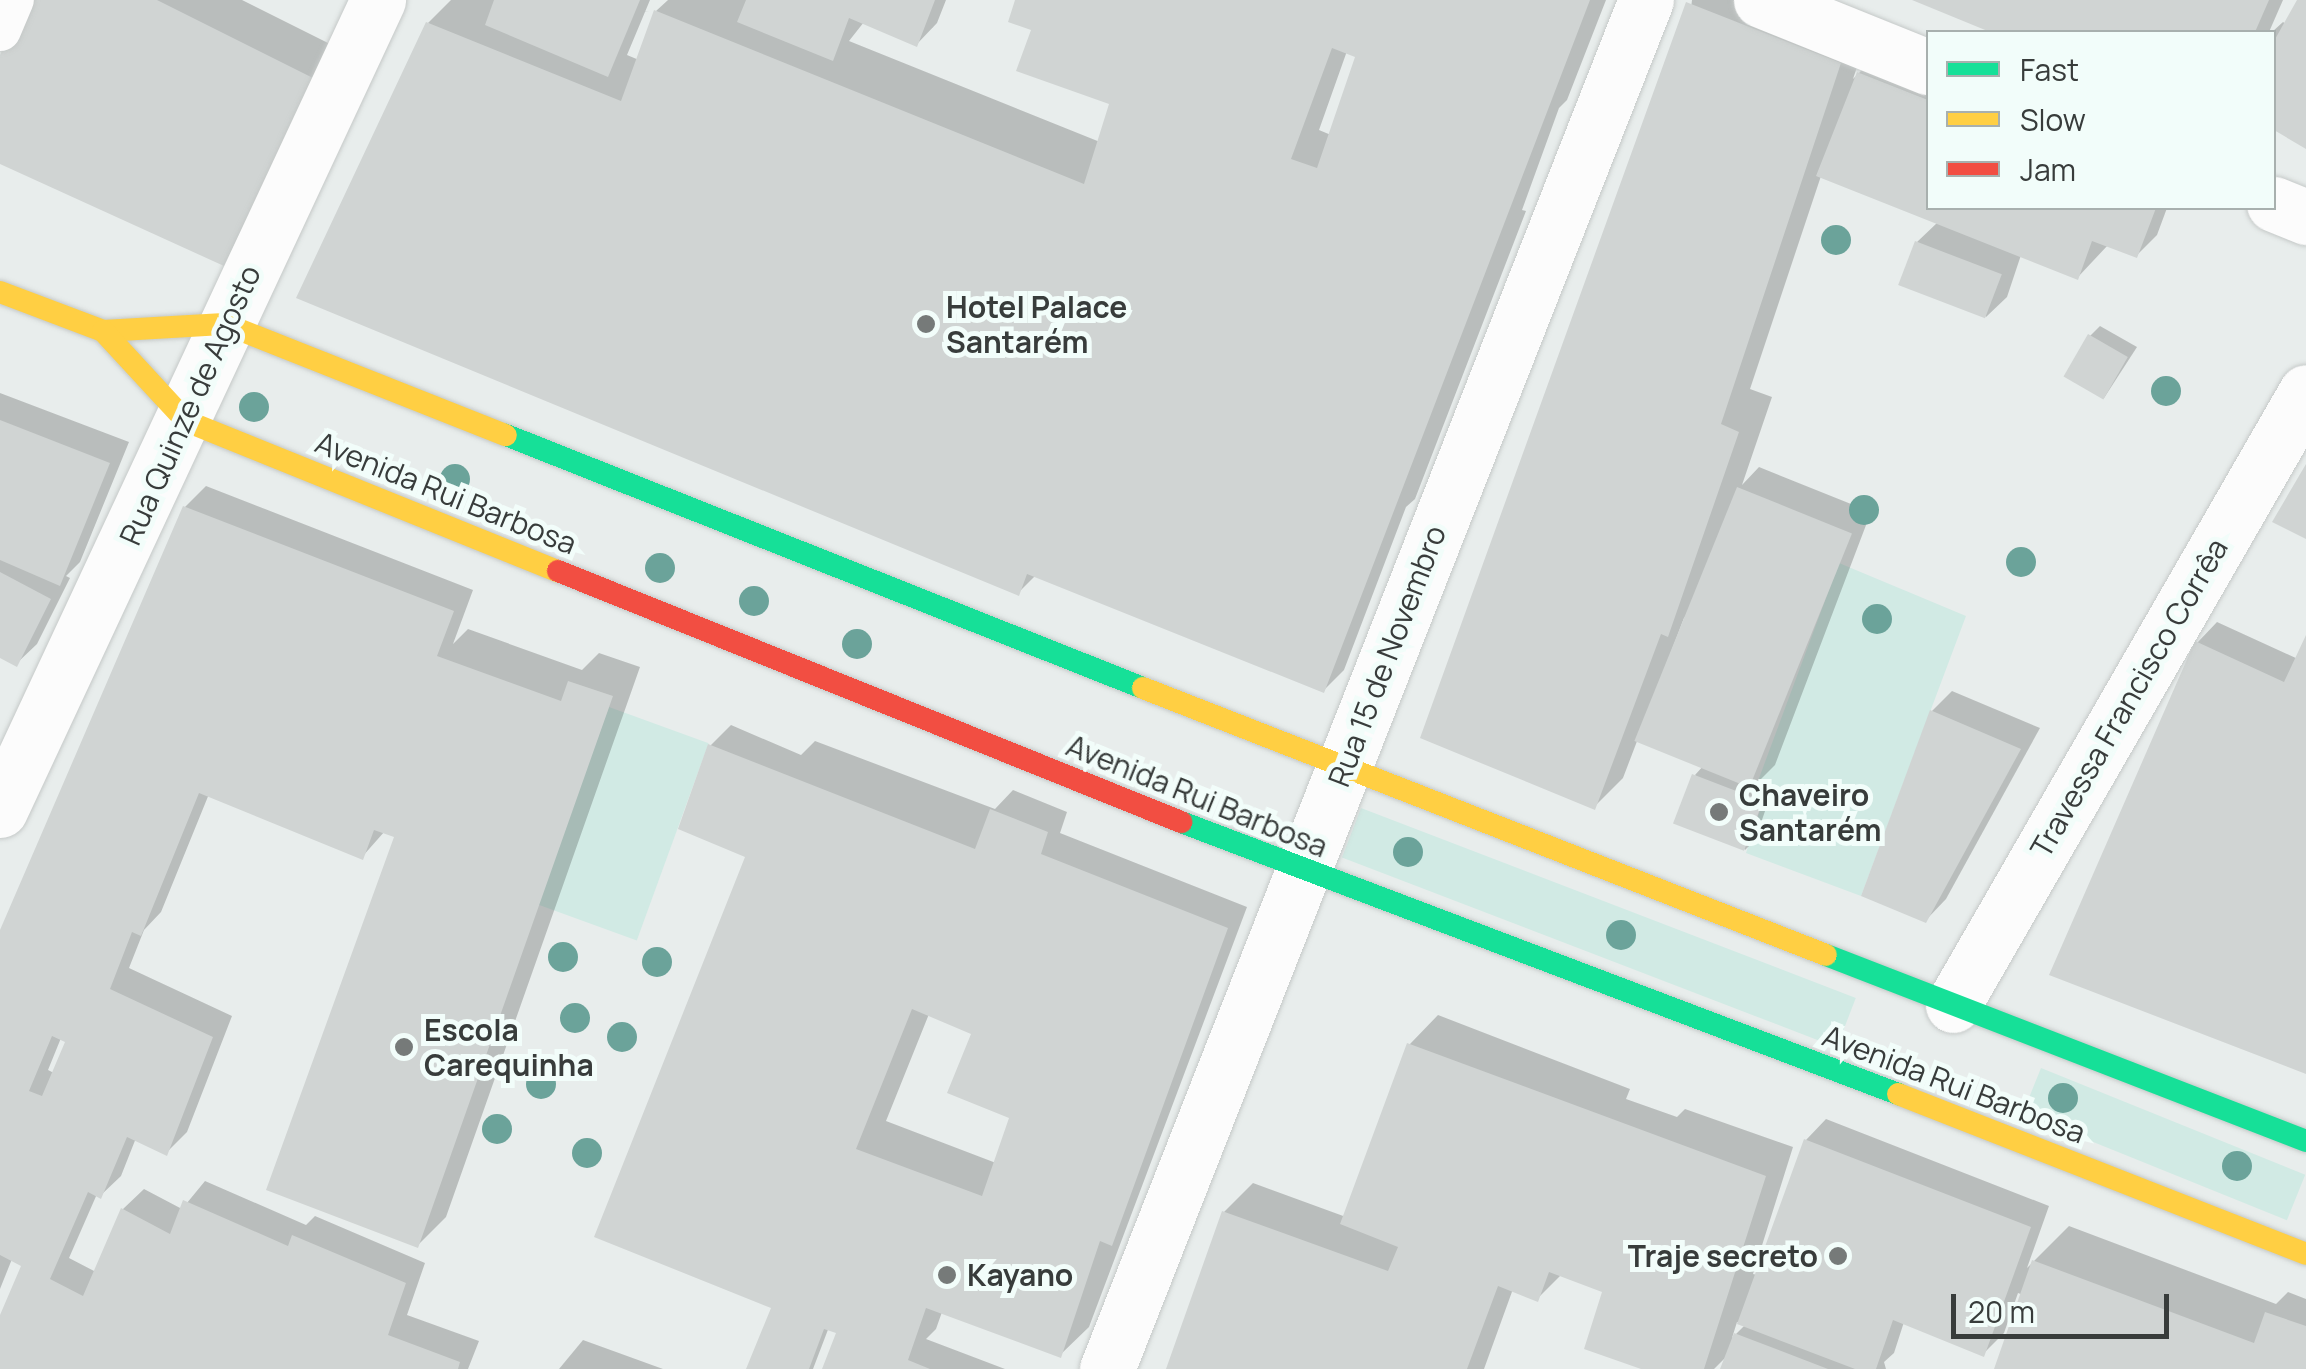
<!DOCTYPE html>
<meta charset="utf-8">
<style>
body{margin:0}
#map{position:relative;width:2306px;height:1369px;overflow:hidden;background:#e8edec;font-family:Manrope,sans-serif}
div>[style]{position:absolute}
[style*='--x']{left:calc(var(--x)*1px);top:calc(var(--y)*1px);width:calc(var(--w)*1px);rotate:calc(var(--a)*1deg)}
.green>*{inset:0;background:#d1eae4;transform-origin:0 0}
.shadow>*{inset:0;background:#0003}
.building>*{inset:0;background:#d0d4d3;transform-origin:0 0}
.roads{filter:drop-shadow(0 0 2px #c5c9c8) drop-shadow(0 0 2px #c5c9c8)}
.lane>*{height:42px;margin:-21px;padding:0 21px;transform-origin:21px;border-radius:21px;background:#fcfcfc}
.street>*{height:55px;margin:-27.5px;padding:0 27.5px;transform-origin:27.5px;border-radius:27.5px;background:#fcfcfc}
.fast>*{height:22px;margin:-11px;padding:0 11px;transform-origin:11px;border-radius:11px;background:#16e098}
.slow>*{height:22px;margin:-11px;padding:0 11px;transform-origin:11px;border-radius:11px;background:#ffcf43}
.jam>*{height:22px;margin:-11px;padding:0 11px;transform-origin:11px;border-radius:11px;background:#f24e42}
.trees>*{width:30px;height:30px;margin:-15px;border-radius:50%;background:#6ba39a}
.dots>*{width:28px;height:28px;translate:-50% -50%;box-sizing:border-box;border:5px solid #f2fdfa;border-radius:50%}
span{translate:-50% -50%;white-space:nowrap;text-align:center;line-height:1.15;-webkit-text-stroke:10px #f2fdfa;paint-order:stroke}
.poi-label{font-size:30px;color:#383c3b;font-weight:700}
.left{translate:0 -50%;text-align:left}
.right{translate:-100% -50%;text-align:right}
.street-label{font-size:30px;color:#383c3b}
.legend{position:absolute;left:1926px;top:30px;width:350px;height:180px;box-sizing:border-box;background:#f2fdfa;border:2px solid #a8b0ae;margin:0;padding:12px 18px;list-style:none;font-size:30px;color:#383c3b}
.legend li{display:flex;align-items:center;gap:20px;height:50px}
.legend b{width:50px;border:2px solid #a8b0ae}
.scale{position:absolute;left:1951px;top:1294px;width:218px;height:45px;box-sizing:border-box;border:5px solid #383c3b;border-top:0;padding-left:12px;font-size:30px;line-height:35px;white-space:nowrap;color:#383c3b;-webkit-text-stroke:8px #f2fdfa;paint-order:stroke}
</style>
<div id="map">
<div class="green">
<div style="clip-path:polygon(1839px 563px,1966px 616px,1861px 896px,1746px 853px,1763px 801px,1753px 797px,1755px 789px)"></div>
<div style="left:609px;top:707px;width:106px;height:210px;rotate:20deg"></div>
<div style="left:1361px;top:808px;width:530px;height:53px;rotate:21deg"></div>
<div style="left:2041px;top:1068px;width:285px;height:49px;rotate:22deg"></div>
</div>
<div class="shadow">
<div style="clip-path:polygon(27px 0,242px 0,340px 49px,224px 263px,0 161px,0 61px)"></div>
<div style="clip-path:polygon(evenodd,451px 0,650px 0,627px 55px,639px 60px,656px 11px,668px 0,946px 0,937px 23px,917px 44px,864px 22px,849px 41px,1100px 142px,1117px 93px,1034px 28px,1018px 0,1606px 0,1567px 100px,1559px 108px,1522px 210px,1526px 211px,1415px 499px,1406px 507px,1344px 670px,1324px 690px,1036px 575px,1018px 593px,428px 23px,451px 0,1347px 51px,1358px 56px,1331px 135px,1319px 130px,1347px 51px)"></div>
<div style="clip-path:polygon(1692px 0,1781px 0,1868px 34px,1853px 79px,1888px 44px,1928px 60px,1928px 208px,2167px 208px,2157px 235px,2137px 255px,2108px 245px,2078px 277px,2021px 255px,2007px 297px,1986px 317px,1917px 242px,1938px 222px,1821px 176px,1750px 389px,1772px 397px,1742px 485px,1759px 467px,1871px 512px,1775px 765px,1756px 784px,1772px 791px,1755px 840px,1745px 850px,1695px 775px,1704px 765px,1694px 608px,1684px 618px,1623px 778px,1594px 807px)"></div>
<div style="clip-path:polygon(1918px 0,2283px 0,2269px 32px,1996px 32px)"></div>
<div style="clip-path:polygon(2299px 0,2306px 0,2306px 146px,2274px 127px,2272px 32px,2283px 22px,2286px 24px)"></div>
<div style="clip-path:polygon(2100px 326px,2137px 347px,2104px 398px,2090px 336px)"></div>
<div style="clip-path:polygon(0 393px,129px 442px,80px 562px,66px 576px,70px 578px,37px 644px,16px 664px,0 655px)"></div>
<div style="clip-path:polygon(evenodd,206px 486px,473px 590px,453px 644px,468px 629px,582px 670px,599px 653px,640px 667px,446px 1217px,418px 1245px,397px 836px,385px 831px,362px 857px,209px 794px,161px 912px,144px 930px,129px 968px,232px 1016px,187px 1132px,166px 1153px,136px 1138px,121px 1176px,100px 1196px,97px 1194px,69px 1258px,96px 1272px,123px 1209px,144px 1189px,182px 1209px,205px 1181px,306px 1225px,315px 1216px,425px 1263px,407px 1315px,479px 1341px,468px 1369px,0 1369px,0 1322px,24px 1265px,12px 1259px,0 1289px,0 933px,185px 507px,206px 486px,61px 1038px,68px 1041px,54px 1073px,48px 1070px,61px 1038px)"></div>
<div style="clip-path:polygon(2217px 622px,2298px 659px,2306px 641px,2306px 1071px,2197px 643px)"></div>
<div style="clip-path:polygon(1952px 691px,2040px 728px,1946px 899px,1926px 920px,1932px 711px)"></div>
<div style="clip-path:polygon(evenodd,731px 725px,801px 755px,815px 741px,995px 809px,1013px 790px,1067px 812px,1060px 833px,1247px 907px,1089px 1327px,1060px 1355px,942px 1312px,936px 1329px,926px 1339px,1005px 1369px,825px 1369px,841px 1332px,829px 1327px,813px 1369px,749px 1369px,773px 1310px,752px 846px,710px 746px,731px 725px,929px 1014px,974px 1033px,1012px 1117px,996px 1163px,886px 1121px,929px 1014px)"></div>
<div style="clip-path:polygon(evenodd,1438px 1015px,1630px 1089px,1626px 1099px,1677px 1117px,1685px 1109px,1793px 1147px,1753px 1274px,1757px 1275px,1806px 1140px,1826px 1119px,2049px 1206px,2027px 1268px,2069px 1226px,2276px 1304px,2288px 1292px,2306px 1299px,2306px 1369px,1997px 1369px,2023px 1295px,2018px 1293px,2004px 1333px,1983px 1354px,1904px 1322px,1894px 1353px,1884px 1362px,1886px 1369px,1723px 1369px,1729px 1354px,1714px 1369px,1649px 1369px,1609px 1282px,1562px 1274px,1537px 1299px,1513px 1289px,1484px 1369px,1169px 1369px,1224px 1212px,1253px 1183px,1346px 1217px,1410px 1044px,1438px 1015px,1737px 1322px,1745px 1325px,1732px 1338px,1737px 1322px)"></div>
<div style="clip-path:polygon(583px 1340px,663px 1369px,559px 1369px)"></div>
</div>
<div class="building">
<div style="clip-path:polygon(25px 0,157px 0,313px 78px,224px 266px,0 164px,0 55px)"></div>
<div style="clip-path:polygon(494px 0,640px 0,608px 77px,485px 25px)"></div>
<div style="clip-path:polygon(746px 0,935px 0,917px 47px,849px 18px,833px 61px,737px 22px)"></div>
<div style="clip-path:polygon(evenodd,1015px 0,1590px 0,1324px 693px,1027px 574px,1019px 596px,296px 298px,426px 22px,621px 101px,654px 10px,1084px 184px,1109px 104px,1016px 71px,1031px 30px,1008px 22px,1015px 0,1332px 48px,1355px 57px,1317px 168px,1291px 159px,1332px 48px)"></div>
<div style="clip-path:polygon(1912px 0,2269px 0,2255px 32px,1990px 32px)"></div>
<div style="clip-path:polygon(2297px 0,2306px 0,2306px 149px,2274px 130px,2274px 41px)"></div>
<div style="clip-path:polygon(1686px 2px,1841px 63px,1721px 424px,1739px 432px,1668px 637px,1661px 634px,1595px 810px,1420px 738px)"></div>
<div style="clip-path:polygon(1857px 72px,1928px 100px,1928px 208px,2156px 208px,2137px 258px,2092px 241px,2078px 280px,1816px 176px)"></div>
<div style="left:1915px;top:241px;width:93px;height:47px;rotate:21deg"></div>
<div style="left:2088px;top:334px;width:46px;height:49px;rotate:30deg"></div>
<div style="clip-path:polygon(0 420px,110px 463px,60px 586px,0 560px)"></div>
<div style="clip-path:polygon(2306px 464px,2306px 539px,2272px 522px)"></div>
<div style="left:1737px;top:487px;width:124px;height:274px;rotate:22deg"></div>
<div style="clip-path:polygon(evenodd,183px 506px,454px 611px,437px 656px,561px 701px,568px 681px,613px 696px,418px 1248px,266px 1190px,394px 837px,374px 830px,363px 860px,199px 793px,141px 936px,132px 932px,110px 989px,213px 1037px,167px 1156px,127px 1137px,101px 1199px,88px 1192px,50px 1279px,83px 1296px,121px 1208px,170px 1234px,183px 1200px,288px 1246px,292px 1235px,406px 1283px,388px 1335px,460px 1362px,458px 1369px,0 1369px,0 1315px,21px 1266px,0 1255px,0 930px,183px 506px,52px 1036px,65px 1042px,42px 1096px,29px 1091px,52px 1036px)"></div>
<div style="clip-path:polygon(0 572px,51px 599px,17px 667px,0 658px)"></div>
<div style="clip-path:polygon(2306px 635px,2306px 1074px,2049px 975px,2195px 641px,2284px 682px)"></div>
<div style="clip-path:polygon(1930px 710px,2021px 749px,1926px 923px,1861px 896px)"></div>
<div style="clip-path:polygon(evenodd,708px 744px,975px 849px,990px 809px,1048px 832px,1041px 854px,1228px 928px,1112px 1246px,1100px 1241px,1061px 1358px,926px 1308px,908px 1360px,930px 1369px,822px 1369px,836px 1333px,824px 1329px,809px 1369px,746px 1369px,771px 1308px,594px 1237px,745px 857px,678px 829px,708px 744px,912px 1009px,971px 1034px,947px 1093px,1009px 1118px,982px 1196px,856px 1149px,912px 1009px)"></div>
<div style="left:1692px;top:774px;width:76px;height:53px;rotate:21deg"></div>
<div style="clip-path:polygon(1407px 1043px,1766px 1176px,1704px 1369px,1641px 1369px,1584px 1349px,1602px 1292px,1549px 1272px,1538px 1302px,1498px 1286px,1467px 1369px,1166px 1369px,1222px 1211px,1388px 1271px,1398px 1247px,1340px 1224px)"></div>
<div style="clip-path:polygon(1804px 1139px,2031px 1227px,1984px 1357px,1893px 1320px,1876px 1369px,1855px 1369px,1737px 1324px)"></div>
<div style="clip-path:polygon(2032px 1260px,2254px 1343px,2265px 1312px,2306px 1326px,2306px 1369px,1994px 1369px)"></div>
<div style="clip-path:polygon(1734px 1333px,1828px 1369px,1720px 1369px)"></div>
</div>
<div class="roads">
<div class="lane">
<div style="--x:0;--y:30;--w:33;--a:-67"></div>
</div>
<div class="street">
<div style="--x:1761;--y:0;--w:180;--a:21.9"></div>
<div style="--x:2274;--y:204;--w:35;--a:22"></div>
<div style="--x:0;--y:810;--w:894;--a:-64.98"></div>
<div style="--x:1953;--y:1005;--w:707;--a:-60.06"></div>
<div style="--x:1107;--y:1369;--w:1471;--a:-68.51"></div>
</div>
<div class="fast">
<div style="--x:506;--y:435;--w:685;--a:21.66"></div>
<div style="--x:1181;--y:822;--w:767;--a:20.77"></div>
<div style="--x:1826;--y:955;--w:515;--a:21.18"></div>
</div>
<div class="slow">
<div style="--x:0;--y:292;--w:110;--a:20.7"></div>
<div style="--x:103;--y:331;--w:122;--a:-3.3"></div>
<div style="--x:225;--y:324;--w:302;--a:21.6"></div>
<div style="--x:103;--y:331;--w:122;--a:47.3"></div>
<div style="--x:186;--y:421;--w:401;--a:22"></div>
<div style="--x:1143;--y:688;--w:733;--a:21.35"></div>
<div style="--x:1898;--y:1094;--w:438;--a:21.4"></div>
</div>
<div class="jam">
<div style="--x:558;--y:571;--w:672;--a:21.94"></div>
</div>
</div>
<div class="trees">
<div style="left:1836px;top:240px"></div>
<div style="left:2166px;top:391px"></div>
<div style="left:254px;top:407px"></div>
<div style="left:455px;top:479px"></div>
<div style="left:1864px;top:510px"></div>
<div style="left:2021px;top:562px"></div>
<div style="left:660px;top:568px"></div>
<div style="left:754px;top:601px"></div>
<div style="left:1877px;top:619px"></div>
<div style="left:857px;top:644px"></div>
<div style="left:1408px;top:852px"></div>
<div style="left:1621px;top:935px"></div>
<div style="left:563px;top:957px"></div>
<div style="left:657px;top:962px"></div>
<div style="left:575px;top:1018px"></div>
<div style="left:622px;top:1037px"></div>
<div style="left:541px;top:1084px"></div>
<div style="left:2063px;top:1098px"></div>
<div style="left:497px;top:1129px"></div>
<div style="left:587px;top:1153px"></div>
<div style="left:2237px;top:1166px"></div>
</div>
<div class="dots">
<div style="left:926px;top:324px;background:#767a79"></div>
<div style="left:1719px;top:812px;background:#767a79"></div>
<div style="left:404px;top:1047px;background:#767a79"></div>
<div style="left:1838px;top:1256px;background:#767a79"></div>
<div style="left:947px;top:1275px;background:#767a79"></div>
</div>
<div class="poi-label">
<span class="left" style="left:946px;top:324px">Hotel Palace<br>Santarém</span>
<span class="left" style="left:1739px;top:812px">Chaveiro<br>Santarém</span>
<span class="left" style="left:424px;top:1047px">Escola<br>Carequinha</span>
<span class="right" style="left:1818px;top:1256px">Traje secreto</span>
<span class="left" style="left:967px;top:1275px">Kayano</span>
</div>
<div class="street-label">
<span style="left:190px;top:405px;rotate:-66deg">Rua Quinze de Agosto</span>
<span style="left:446px;top:493px;rotate:22deg">Avenida Rui Barbosa</span>
<span style="left:1387px;top:656px;rotate:-69deg">Rua 15 de Novembro</span>
<span style="left:2129px;top:698px;rotate:-60deg">Travessa Francisco Corrêa</span>
<span style="left:1197px;top:796px;rotate:22deg">Avenida Rui Barbosa</span>
<span style="left:1954px;top:1084px;rotate:21deg">Avenida Rui Barbosa</span>
</div>
<ul class="legend">
<li><b style="height:12px;background:#16e098"></b>Fast</li>
<li><b style="height:12px;background:#ffcf43"></b>Slow</li>
<li><b style="height:12px;background:#f24e42"></b>Jam</li>
</ul>
<div class="scale">20 m</div>
</div>
